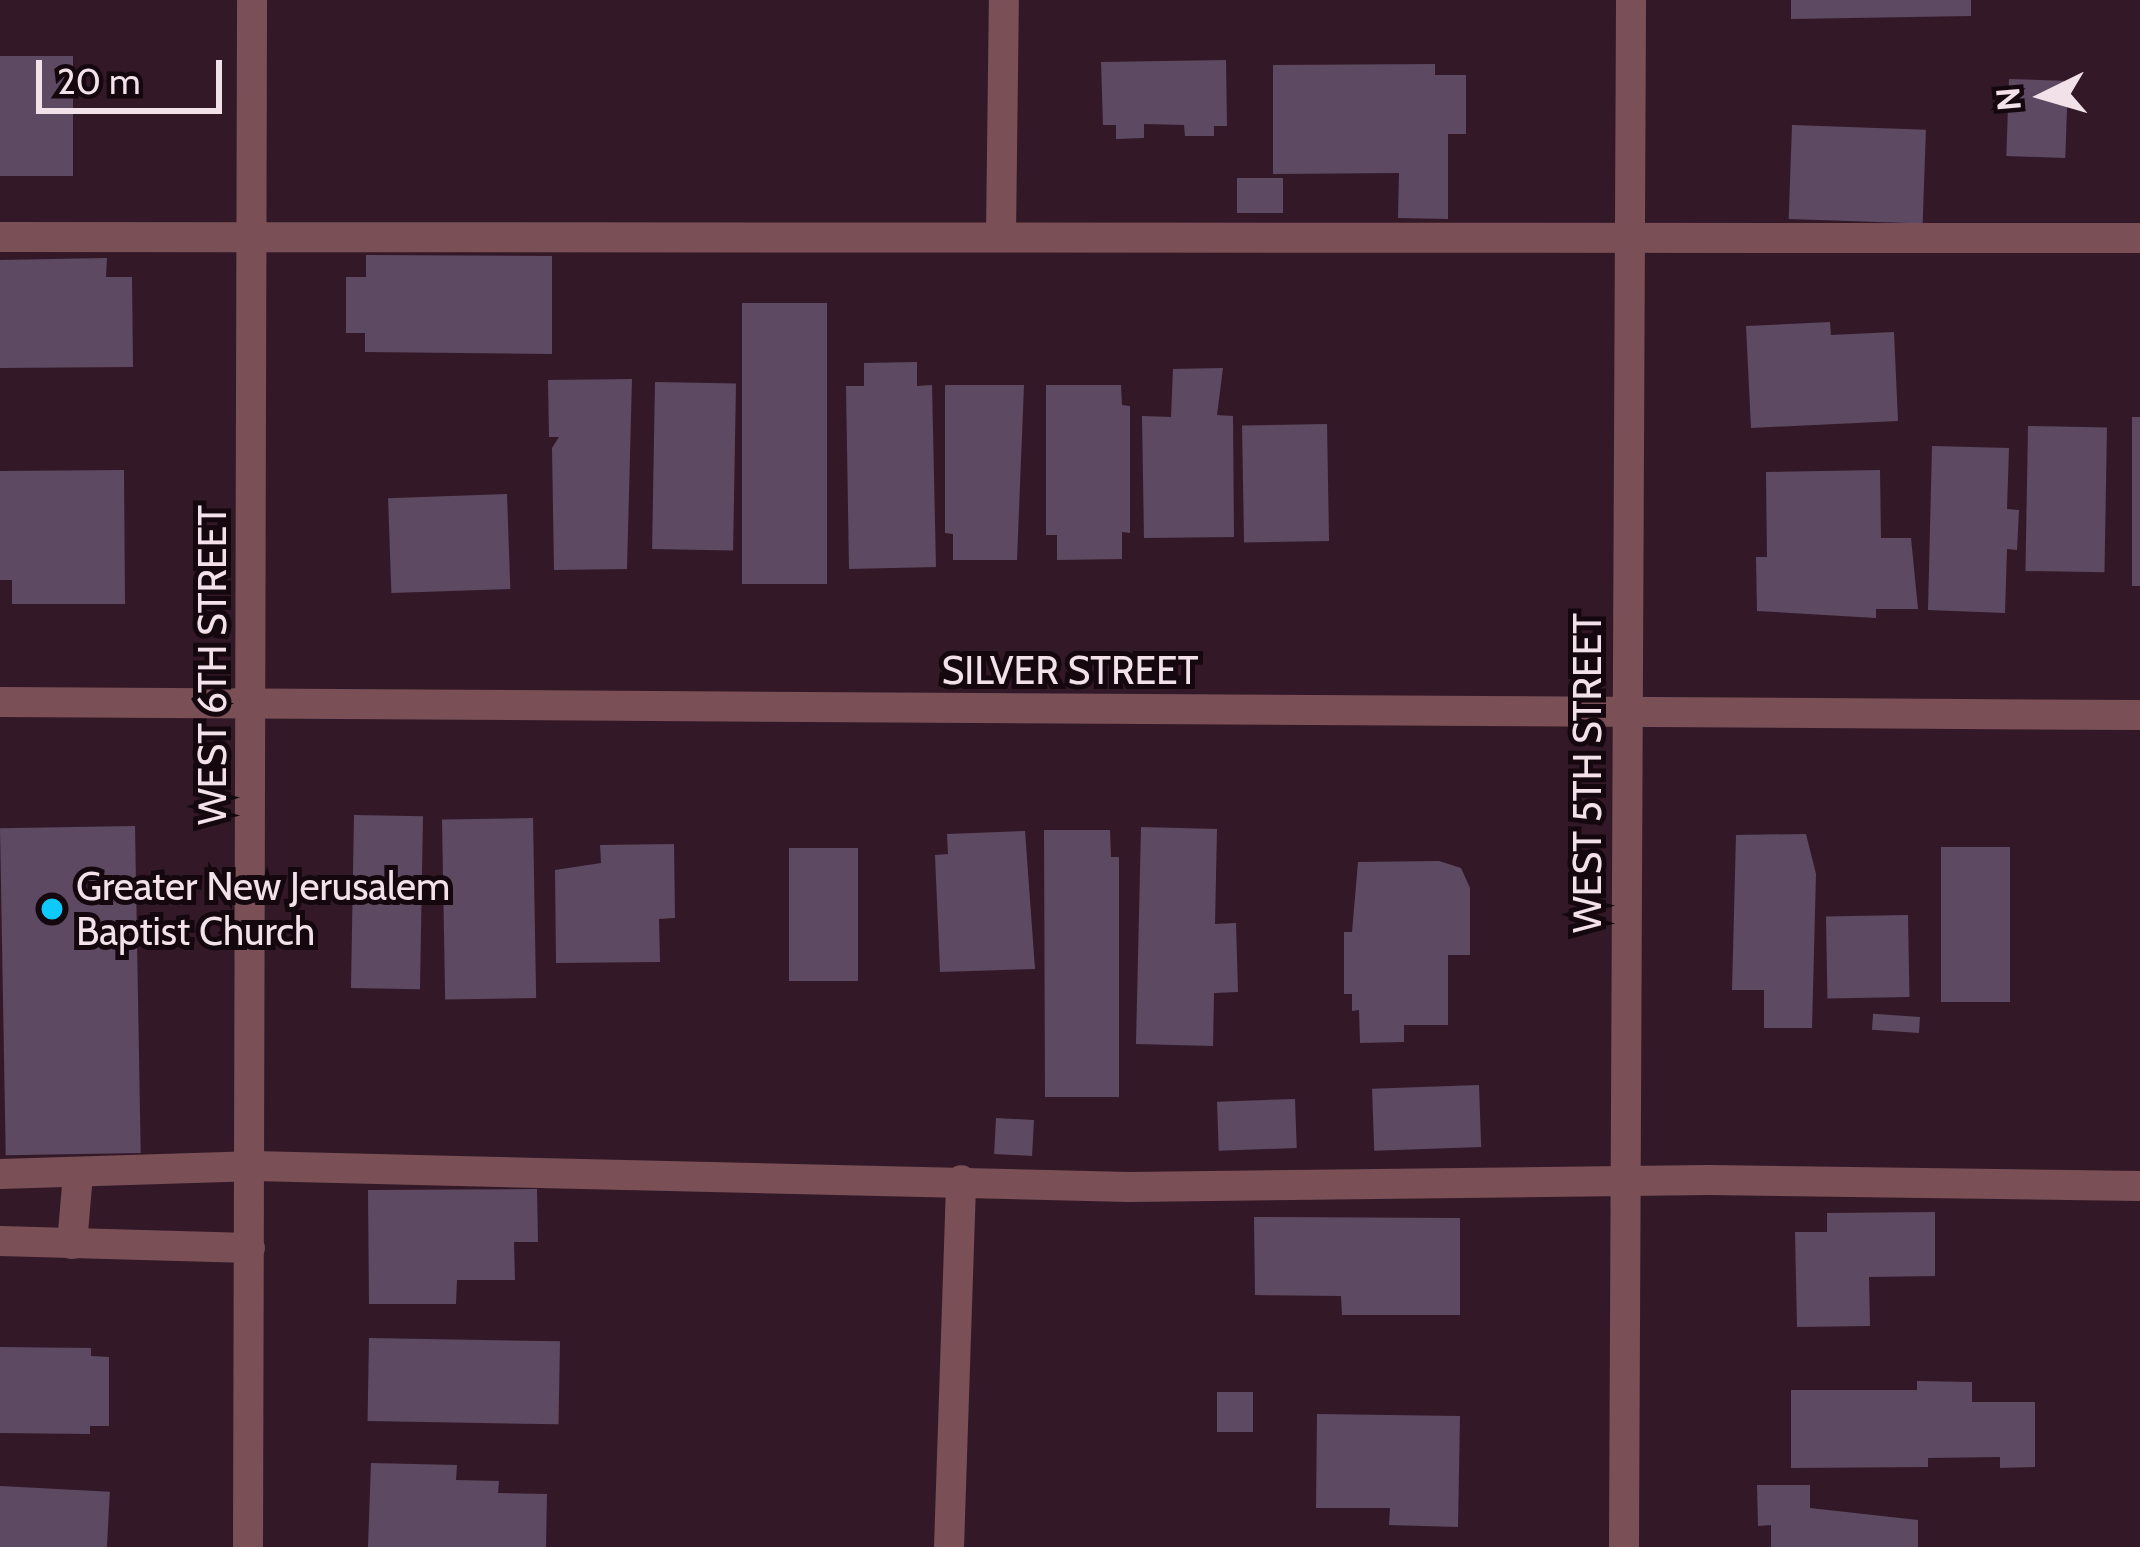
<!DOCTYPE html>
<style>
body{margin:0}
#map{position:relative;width:2140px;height:1547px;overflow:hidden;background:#331928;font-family:Cabin,sans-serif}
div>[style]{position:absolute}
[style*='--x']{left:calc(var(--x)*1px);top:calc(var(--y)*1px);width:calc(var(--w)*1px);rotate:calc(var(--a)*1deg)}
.building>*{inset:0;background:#5e4962;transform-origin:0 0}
.service>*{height:30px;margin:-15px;padding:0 15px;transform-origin:15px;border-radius:15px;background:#7a5056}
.minor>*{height:30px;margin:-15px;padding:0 15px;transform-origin:15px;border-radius:15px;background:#7a5056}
.dots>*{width:33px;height:33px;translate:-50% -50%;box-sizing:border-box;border:6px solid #14080e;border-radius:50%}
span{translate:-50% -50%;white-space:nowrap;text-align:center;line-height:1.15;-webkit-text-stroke:10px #14080e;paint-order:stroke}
.street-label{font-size:39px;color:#f3e1ea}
.poi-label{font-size:39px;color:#f3e1ea}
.left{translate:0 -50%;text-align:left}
.north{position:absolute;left:1984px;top:36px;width:120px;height:120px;-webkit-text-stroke:9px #14080e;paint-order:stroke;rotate:265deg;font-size:33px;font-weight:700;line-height:48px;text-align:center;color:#f3e1ea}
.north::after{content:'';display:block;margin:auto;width:42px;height:54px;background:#f3e1ea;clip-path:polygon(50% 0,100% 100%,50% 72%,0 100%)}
.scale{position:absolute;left:36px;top:60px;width:186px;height:54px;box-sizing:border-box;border:6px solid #f3e1ea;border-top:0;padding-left:15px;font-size:36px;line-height:42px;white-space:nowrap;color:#f3e1ea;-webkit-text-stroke:9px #14080e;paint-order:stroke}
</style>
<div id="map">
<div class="building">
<div style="clip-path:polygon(1791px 0,1971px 0,1971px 16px,1791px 19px)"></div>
<div style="left:0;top:56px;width:73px;height:120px"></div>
<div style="clip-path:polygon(1226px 60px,1227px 126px,1214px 126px,1214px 136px,1185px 136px,1184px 125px,1144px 124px,1144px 138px,1116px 139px,1116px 125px,1103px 125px,1101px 62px)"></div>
<div style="clip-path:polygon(1435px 64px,1435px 75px,1466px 75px,1466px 134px,1448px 134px,1448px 219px,1398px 218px,1399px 173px,1273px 174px,1273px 65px)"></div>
<div style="left:2009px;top:79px;width:59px;height:77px;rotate:2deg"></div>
<div style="left:1792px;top:125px;width:134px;height:94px;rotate:2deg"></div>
<div style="left:1237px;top:178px;width:46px;height:35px"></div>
<div style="clip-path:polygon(366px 255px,552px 256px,552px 354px,365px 352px,365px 333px,346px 333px,346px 277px,366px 277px)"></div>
<div style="clip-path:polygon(107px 258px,106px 277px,132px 277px,133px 367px,0 368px,0 260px)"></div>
<div style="left:742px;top:303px;width:85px;height:281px"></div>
<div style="clip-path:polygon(1830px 322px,1831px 335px,1894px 332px,1898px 421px,1751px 428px,1746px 326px)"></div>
<div style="clip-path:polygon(917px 362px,917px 386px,932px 385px,936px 567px,849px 569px,846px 386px,864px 386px,864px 363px)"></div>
<div style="clip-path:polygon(1223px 368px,1217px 415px,1233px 416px,1234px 537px,1144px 538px,1142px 416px,1171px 417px,1173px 369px)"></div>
<div style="clip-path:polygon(632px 379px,627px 569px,554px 570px,552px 448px,559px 437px,549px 437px,548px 380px)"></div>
<div style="left:655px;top:382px;width:81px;height:167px;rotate:1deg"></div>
<div style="clip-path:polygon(945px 385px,1024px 385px,1017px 560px,953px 560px,953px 534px,945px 533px)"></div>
<div style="clip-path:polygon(1046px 385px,1121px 385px,1122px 405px,1130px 406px,1130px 533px,1122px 532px,1122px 559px,1057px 560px,1057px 535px,1046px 535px)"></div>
<div style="left:2140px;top:417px;width:169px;height:8px;rotate:90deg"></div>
<div style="left:1327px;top:424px;width:117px;height:85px;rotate:89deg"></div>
<div style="left:2028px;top:426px;width:79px;height:145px;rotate:1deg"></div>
<div style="clip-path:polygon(1932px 446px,2009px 448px,2007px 509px,2019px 510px,2017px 550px,2007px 549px,2005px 613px,1928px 610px)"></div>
<div style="clip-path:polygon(124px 470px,125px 604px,12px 604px,12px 580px,0 580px,0 471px)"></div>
<div style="clip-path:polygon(1880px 470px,1881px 538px,1911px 538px,1918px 609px,1876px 609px,1876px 618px,1757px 611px,1756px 557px,1767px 557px,1766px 472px)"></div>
<div style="left:507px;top:494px;width:95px;height:119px;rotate:88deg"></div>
<div style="left:354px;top:815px;width:69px;height:173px;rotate:1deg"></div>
<div style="left:533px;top:818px;width:180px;height:91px;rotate:89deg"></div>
<div style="left:135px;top:826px;width:327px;height:135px;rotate:89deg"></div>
<div style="clip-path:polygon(1141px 827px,1217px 829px,1215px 924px,1236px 923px,1238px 992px,1214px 993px,1213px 1046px,1136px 1044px)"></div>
<div style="clip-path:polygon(1044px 830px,1110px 830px,1111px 857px,1119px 857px,1119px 1097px,1045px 1097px)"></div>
<div style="clip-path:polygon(1025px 831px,1035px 969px,940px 972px,935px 855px,948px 854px,947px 834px)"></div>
<div style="clip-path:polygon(1806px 834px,1816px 874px,1812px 1028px,1764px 1028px,1764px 990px,1732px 990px,1736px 835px)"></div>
<div style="clip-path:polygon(674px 844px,675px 918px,659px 919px,660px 962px,556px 963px,555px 870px,601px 863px,600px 845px)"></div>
<div style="left:1941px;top:847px;width:69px;height:155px"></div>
<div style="left:858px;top:848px;width:133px;height:69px;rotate:90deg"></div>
<div style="clip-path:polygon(1439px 861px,1461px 868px,1470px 888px,1470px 955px,1448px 955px,1448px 1025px,1404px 1025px,1404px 1042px,1360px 1043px,1359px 1010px,1352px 1011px,1352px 994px,1344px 994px,1344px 932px,1352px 932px,1358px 862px)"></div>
<div style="left:1908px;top:915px;width:82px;height:82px;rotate:89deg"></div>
<div style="left:1920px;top:1017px;width:16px;height:47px;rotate:94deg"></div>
<div style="left:1479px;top:1085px;width:62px;height:107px;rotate:88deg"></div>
<div style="left:1295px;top:1099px;width:49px;height:78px;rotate:88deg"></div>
<div style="left:996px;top:1118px;width:38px;height:36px;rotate:3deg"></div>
<div style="clip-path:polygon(537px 1189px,538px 1242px,514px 1242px,515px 1280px,457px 1280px,456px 1304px,369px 1304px,368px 1190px)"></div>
<div style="clip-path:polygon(1935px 1212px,1935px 1276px,1869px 1277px,1870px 1326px,1797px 1327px,1795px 1232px,1827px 1232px,1827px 1213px)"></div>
<div style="clip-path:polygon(1254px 1217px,1460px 1218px,1460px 1315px,1342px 1315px,1341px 1296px,1255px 1295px)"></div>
<div style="left:369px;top:1338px;width:191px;height:83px;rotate:1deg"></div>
<div style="clip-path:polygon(0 1347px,91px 1348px,91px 1356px,109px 1357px,109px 1426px,90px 1426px,90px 1434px,0 1433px)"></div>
<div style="clip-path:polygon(1917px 1381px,1972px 1382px,1972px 1402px,2035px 1402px,2035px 1467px,2000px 1468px,2000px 1457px,1928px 1458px,1928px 1467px,1791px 1468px,1791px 1390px,1917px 1390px)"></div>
<div style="left:1217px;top:1392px;width:36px;height:40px"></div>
<div style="clip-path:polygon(1317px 1414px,1460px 1416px,1458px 1527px,1389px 1525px,1390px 1508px,1316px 1508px)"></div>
<div style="clip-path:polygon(371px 1463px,457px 1465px,456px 1480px,499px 1481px,498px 1493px,547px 1494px,546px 1547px,368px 1547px)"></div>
<div style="clip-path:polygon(1757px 1485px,1810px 1485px,1810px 1508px,1918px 1520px,1918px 1547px,1771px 1547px,1771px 1525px,1758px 1526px)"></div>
<div style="left:0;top:1486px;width:110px;height:61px;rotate:3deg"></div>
</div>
<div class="service">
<div style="--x:1001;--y:235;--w:235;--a:-89.3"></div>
<div style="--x:0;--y:237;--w:2140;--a:0.03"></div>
<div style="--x:0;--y:1174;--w:250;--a:-1.8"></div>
<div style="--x:250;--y:1166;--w:879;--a:1.37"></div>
<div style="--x:1129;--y:1187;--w:580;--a:-0.69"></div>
<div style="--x:1709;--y:1180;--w:431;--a:0.8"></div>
<div style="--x:0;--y:1241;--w:250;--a:1.6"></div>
<div style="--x:72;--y:1244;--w:70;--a:-85.1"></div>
<div style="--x:949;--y:1547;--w:367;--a:-88.1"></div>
</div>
<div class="minor">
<div style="--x:0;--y:702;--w:2140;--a:0.35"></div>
<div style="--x:248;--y:1547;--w:1547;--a:-89.85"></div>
<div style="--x:1624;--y:1547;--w:1547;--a:-89.74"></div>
</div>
<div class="dots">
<div style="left:52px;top:909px;background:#0ecafa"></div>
</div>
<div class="street-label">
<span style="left:212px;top:665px;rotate:-90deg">WEST 6TH STREET</span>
<span style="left:1070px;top:670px">SILVER STREET</span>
<span style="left:1587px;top:773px;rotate:-90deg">WEST 5TH STREET</span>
</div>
<div class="poi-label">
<span class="left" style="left:76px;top:909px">Greater New Jerusalem<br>Baptist Church</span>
</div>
<div class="north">N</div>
<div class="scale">20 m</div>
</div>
